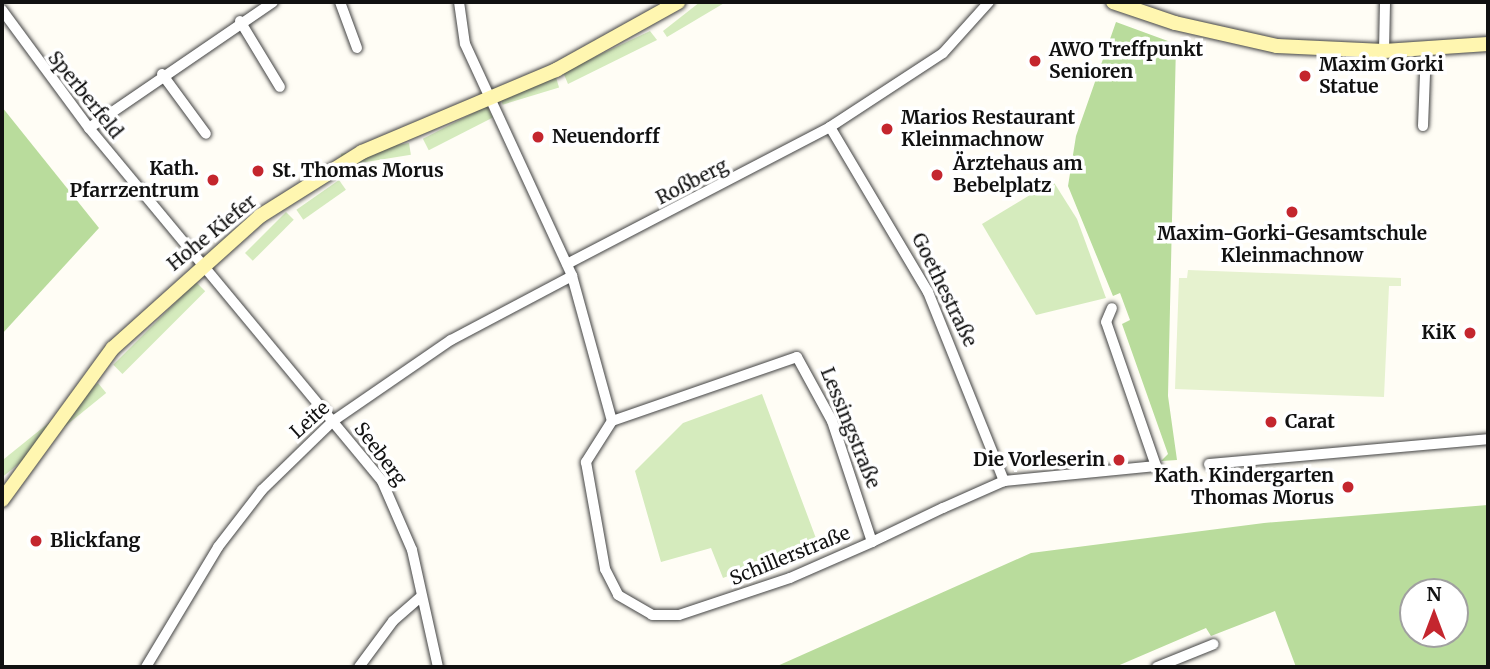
<!DOCTYPE html>
<meta charset="utf-8">
<style>
body{margin:0}
#map{position:relative;width:1490px;height:669px;overflow:hidden;background:#fffdf5;font-family:Merriweather,serif}
div>[style]{position:absolute}
[style*='--x']{left:calc(var(--x)*1px);top:calc(var(--y)*1px);width:calc(var(--w)*1px);rotate:calc(var(--a)*1deg)}
.green>*{inset:0;background:#d5ebbd;transform-origin:0 0}
.forest>*{inset:0;background:#b9dc9c}
.pitch>*{inset:0;background:#e6f2cf}
.roads{filter:drop-shadow(0 0 2px #444) drop-shadow(0 0 2px #444)}
.street>*{height:10px;margin:-5px;padding:0 5px;transform-origin:5px;border-radius:5px;background:#fff}
.secondary>*{height:14px;margin:-7px;padding:0 7px;transform-origin:7px;border-radius:7px;background:#fff6b0}
.dots>*{width:19px;height:19px;translate:-50% -50%;box-sizing:border-box;border:4px solid #fff;border-radius:50%}
span{translate:-50% -50%;white-space:nowrap;text-align:center;line-height:1.15;-webkit-text-stroke:7px #fff;paint-order:stroke}
.poi-label{font-size:19px;color:#111;font-weight:700}
.left{translate:0 -50%;text-align:left}
.right{translate:-100% -50%;text-align:right}
.street-label{font-size:19px;color:#111}
.frame{position:absolute;inset:0;border:4px solid #111;pointer-events:none}
.north{position:absolute;left:1399px;top:578px;width:70px;height:70px;box-sizing:border-box;background:#fff;border:2px solid #a0a0a0;border-radius:50%;rotate:0deg;font-size:19px;font-weight:700;line-height:28px;text-align:center;color:#111}
.north::after{content:'';display:block;margin:auto;width:24px;height:32px;background:#c4262e;clip-path:polygon(50% 0,100% 100%,50% 72%,0 100%)}
</style>
<div id="map">
<div class="green">
<div style="clip-path:polygon(700px 2px,726px 2px,667px 37px,663px 31px)"></div>
<div style="clip-path:polygon(650px 31px,657px 40px,568px 84px,563px 72px)"></div>
<div style="left:555px;top:74px;width:14px;height:59px;rotate:73deg"></div>
<div style="left:487px;top:106px;width:13px;height:72px;rotate:63deg"></div>
<div style="left:409px;top:143px;width:12px;height:69px;rotate:81deg"></div>
<div style="left:339px;top:180px;width:12px;height:52px;rotate:55deg"></div>
<div style="clip-path:polygon(1053px 181px,1077px 219px,1106px 298px,1036px 315px,982px 224px)"></div>
<div style="left:286px;top:212px;width:11px;height:58px;rotate:45deg"></div>
<div style="left:196px;top:282px;width:13px;height:117px;rotate:45deg"></div>
<div style="left:98px;top:383px;width:13px;height:153px;rotate:51deg"></div>
<div style="clip-path:polygon(762px 394px,817px 541px,723px 578px,711px 548px,661px 562px,635px 471px,683px 423px)"></div>
</div>
<div class="forest">
<div style="clip-path:polygon(1116px 22px,1176px 44px,1168px 396px,1177px 460px,1161px 461px,1168px 454px,1122px 324px,1130px 320px,1120px 293px,1113px 296px,1068px 186px,1076px 136px)"></div>
<div style="clip-path:polygon(2px 107px,99px 228px,2px 334px)"></div>
<div style="clip-path:polygon(evenodd,1488px 505px,1488px 667px,1296px 667px,1275px 611px,1211px 636px,1206px 628px,1115px 667px,775px 667px,1031px 553px,1264px 523px,1488px 505px,1413px 592px,1455px 592px,1455px 634px,1413px 634px,1413px 592px)"></div>
</div>
<div class="pitch">
<div style="clip-path:polygon(1188px 270px,1401px 278px,1401px 286px,1389px 286px,1384px 397px,1175px 389px,1179px 278px,1187px 278px)"></div>
</div>
<div class="roads">
<div class="street">
<div style="--x:340;--y:2;--w:49;--a:69.7"></div>
<div style="--x:459;--y:2;--w:42;--a:81.9"></div>
<div style="--x:465;--y:44;--w:255;--a:65.2"></div>
<div style="--x:572;--y:276;--w:150;--a:74.6"></div>
<div style="--x:2;--y:10;--w:147;--a:53.6"></div>
<div style="--x:89;--y:128;--w:459;--a:50.3"></div>
<div style="--x:382;--y:481;--w:75;--a:66.5"></div>
<div style="--x:412;--y:550;--w:120;--a:77.5"></div>
<div style="--x:240;--y:21;--w:77;--a:58.8"></div>
<div style="--x:1384;--y:51;--w:49;--a:-88.8"></div>
<div style="--x:162;--y:74;--w:74;--a:53.7"></div>
<div style="--x:1423;--y:126;--w:77;--a:-87.8"></div>
<div style="--x:830;--y:127;--w:192;--a:59.3"></div>
<div style="--x:928;--y:292;--w:204;--a:68.1"></div>
<div style="--x:89;--y:128;--w:223;--a:-34.4"></div>
<div style="--x:567;--y:264;--w:297;--a:-27.5"></div>
<div style="--x:830;--y:127;--w:135;--a:-33.2"></div>
<div style="--x:943;--y:53;--w:69;--a:-48"></div>
<div style="--x:1209;--y:464;--w:280;--a:-5.1"></div>
<div style="--x:872;--y:542;--w:127;--a:-108.3"></div>
<div style="--x:832;--y:421;--w:73;--a:-118.7"></div>
<div style="--x:797;--y:357;--w:196;--a:160.9"></div>
<div style="--x:612;--y:421;--w:49;--a:122.4"></div>
<div style="--x:586;--y:462;--w:109;--a:79.9"></div>
<div style="--x:605;--y:569;--w:29;--a:63"></div>
<div style="--x:618;--y:595;--w:39;--a:30"></div>
<div style="--x:652;--y:615;--w:27;--a:0"></div>
<div style="--x:679;--y:615;--w:117;--a:-18.4"></div>
<div style="--x:790;--y:578;--w:90;--a:-23.7"></div>
<div style="--x:872;--y:542;--w:79;--a:-25.6"></div>
<div style="--x:943;--y:508;--w:67;--a:-23.9"></div>
<div style="--x:1004;--y:481;--w:153;--a:-5.6"></div>
<div style="--x:1156;--y:466;--w:152;--a:-109.1"></div>
<div style="--x:1106;--y:322;--w:15;--a:-67"></div>
<div style="--x:146;--y:667;--w:140;--a:-59"></div>
<div style="--x:218;--y:547;--w:72;--a:-52.3"></div>
<div style="--x:262;--y:490;--w:99;--a:-44.2"></div>
<div style="--x:333;--y:421;--w:143;--a:-34.5"></div>
<div style="--x:451;--y:340;--w:137;--a:-27.9"></div>
<div style="--x:359;--y:667;--w:57;--a:-53.5"></div>
<div style="--x:393;--y:621;--w:38;--a:-41"></div>
<div style="--x:1157;--y:667;--w:61;--a:-22"></div>
</div>
<div class="secondary">
<div style="--x:1113;--y:2;--w:65;--a:18.7"></div>
<div style="--x:1175;--y:23;--w:105;--a:12.7"></div>
<div style="--x:1277;--y:46;--w:107;--a:2.7"></div>
<div style="--x:1384;--y:51;--w:104;--a:-3.9"></div>
<div style="--x:2;--y:500;--w:188;--a:-53.9"></div>
<div style="--x:113;--y:348;--w:198;--a:-41.9"></div>
<div style="--x:260;--y:216;--w:120;--a:-32.1"></div>
<div style="--x:362;--y:152;--w:211;--a:-22.9"></div>
<div style="--x:556;--y:70;--w:140;--a:-29.1"></div>
</div>
</div>
<div class="dots">
<div style="left:1035px;top:61px;background:#c4262e"></div>
<div style="left:1305px;top:76px;background:#c4262e"></div>
<div style="left:887px;top:129px;background:#c4262e"></div>
<div style="left:538px;top:137px;background:#c4262e"></div>
<div style="left:258px;top:171px;background:#c4262e"></div>
<div style="left:937px;top:175px;background:#c4262e"></div>
<div style="left:213px;top:180px;background:#c4262e"></div>
<div style="left:1292px;top:212px;background:#c4262e"></div>
<div style="left:1470px;top:333px;background:#c4262e"></div>
<div style="left:1271px;top:422px;background:#c4262e"></div>
<div style="left:1119px;top:460px;background:#c4262e"></div>
<div style="left:1348px;top:487px;background:#c4262e"></div>
<div style="left:36px;top:541px;background:#c4262e"></div>
</div>
<div class="poi-label">
<span class="left" style="left:1049px;top:61px">AWO Treffpunkt<br>Senioren</span>
<span class="left" style="left:1319px;top:76px">Maxim Gorki<br>Statue</span>
<span class="left" style="left:901px;top:129px">Marios Restaurant<br>Kleinmachnow</span>
<span class="left" style="left:552px;top:137px">Neuendorff</span>
<span class="left" style="left:953px;top:175px">Ärztehaus am<br>Bebelplatz</span>
<span class="right" style="left:199px;top:180px">Kath.<br>Pfarrzentrum</span>
<span class="left" style="left:272px;top:171px">St. Thomas Morus</span>
<span style="left:1292px;top:245px">Maxim-Gorki-Gesamtschule<br>Kleinmachnow</span>
<span class="right" style="left:1456px;top:333px">KiK</span>
<span class="left" style="left:1285px;top:422px">Carat</span>
<span class="right" style="left:1105px;top:460px">Die Vorleserin</span>
<span class="right" style="left:1334px;top:487px">Kath. Kindergarten<br>Thomas Morus</span>
<span class="left" style="left:50px;top:541px">Blickfang</span>
</div>
<div class="street-label">
<span style="left:85px;top:95px;rotate:51deg">Sperberfeld</span>
<span style="left:692px;top:182px;rotate:-27deg">Roßberg</span>
<span style="left:212px;top:233px;rotate:-39deg">Hohe Kiefer</span>
<span style="left:944px;top:290px;rotate:64deg">Goethestraße</span>
<span style="left:310px;top:420px;rotate:-42deg">Leite</span>
<span style="left:850px;top:428px;rotate:68deg">Lessingstraße</span>
<span style="left:380px;top:454px;rotate:53deg">Seeberg</span>
<span style="left:790px;top:556px;rotate:-22deg">Schillerstraße</span>
</div>
<div class="frame"></div>
<div class="north">N</div>
</div>
